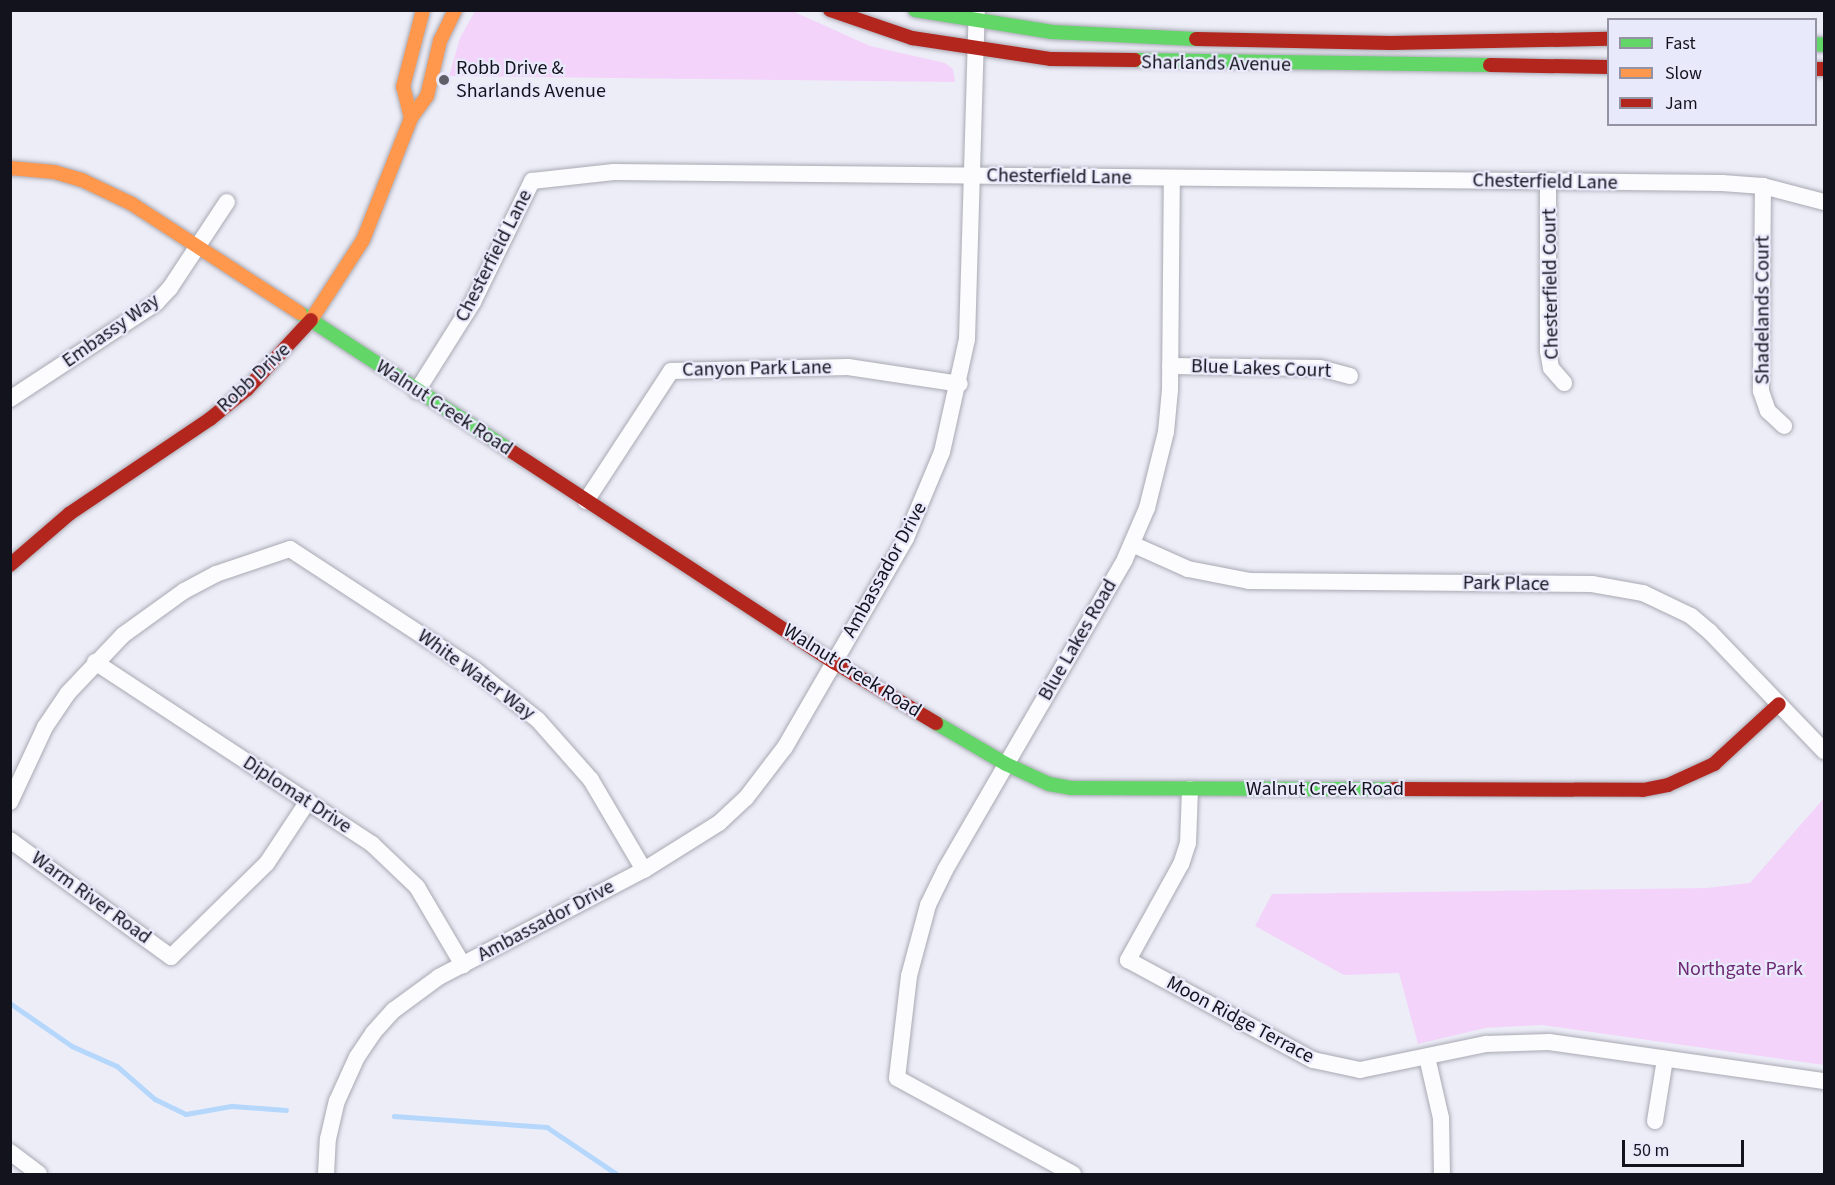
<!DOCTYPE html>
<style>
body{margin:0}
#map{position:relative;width:1835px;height:1185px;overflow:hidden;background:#ededf8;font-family:"Source Sans 3",sans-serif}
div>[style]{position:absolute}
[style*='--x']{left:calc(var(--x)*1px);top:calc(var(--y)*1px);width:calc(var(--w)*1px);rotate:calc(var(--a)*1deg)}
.green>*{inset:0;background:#f3d3f9}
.stream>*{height:4.5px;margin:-2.25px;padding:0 2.25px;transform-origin:2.25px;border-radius:2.25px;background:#b5d7fc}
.roads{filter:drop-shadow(0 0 2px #a9a9b3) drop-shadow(0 0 2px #a9a9b3)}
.street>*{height:16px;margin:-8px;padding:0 8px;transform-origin:8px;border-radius:8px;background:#fcfcfe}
.fast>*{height:14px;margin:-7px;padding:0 7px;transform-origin:7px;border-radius:7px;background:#63d668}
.slow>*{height:14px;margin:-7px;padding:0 7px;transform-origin:7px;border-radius:7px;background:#ff974d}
.jam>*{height:14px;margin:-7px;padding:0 7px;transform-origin:7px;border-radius:7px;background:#b3261e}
.dots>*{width:16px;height:16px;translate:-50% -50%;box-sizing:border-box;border:3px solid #e9e9fc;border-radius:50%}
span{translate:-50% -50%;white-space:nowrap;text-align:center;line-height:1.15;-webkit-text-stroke:4.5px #e9e9fc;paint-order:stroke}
.street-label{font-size:20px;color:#13131d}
.poi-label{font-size:20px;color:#13131d}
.left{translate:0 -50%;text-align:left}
.park-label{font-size:20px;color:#6f2a74}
.frame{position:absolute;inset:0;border:12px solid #13131d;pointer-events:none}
.legend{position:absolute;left:1607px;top:18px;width:210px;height:108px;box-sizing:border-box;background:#e9e9fc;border:2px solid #9393a3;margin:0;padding:8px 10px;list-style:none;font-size:18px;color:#13131d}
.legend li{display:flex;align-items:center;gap:12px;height:30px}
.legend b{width:30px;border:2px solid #9393a3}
.scale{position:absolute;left:1622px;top:1140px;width:122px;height:27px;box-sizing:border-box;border:3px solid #13131d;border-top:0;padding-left:8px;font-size:18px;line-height:21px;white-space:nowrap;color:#13131d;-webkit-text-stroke:4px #e9e9fc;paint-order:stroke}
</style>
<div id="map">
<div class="green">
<div style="clip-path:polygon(790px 10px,870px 46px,945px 63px,953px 69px,955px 82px,449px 76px,460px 38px,475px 11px)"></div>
<div style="clip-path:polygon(1824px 798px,1824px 1065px,1542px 1025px,1485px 1028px,1418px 1044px,1399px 973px,1344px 975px,1255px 926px,1272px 894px,1707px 888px,1750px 883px)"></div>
</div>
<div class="stream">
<div style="--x:10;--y:1003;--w:75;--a:34.7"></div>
<div style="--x:72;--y:1046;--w:49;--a:24"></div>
<div style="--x:117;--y:1066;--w:50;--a:41"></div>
<div style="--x:155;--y:1099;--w:34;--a:26"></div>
<div style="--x:186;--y:1114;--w:47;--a:-9.9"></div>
<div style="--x:232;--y:1106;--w:54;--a:4.2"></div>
<div style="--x:394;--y:1116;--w:153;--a:4.1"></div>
<div style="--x:547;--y:1127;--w:84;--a:33.9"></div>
</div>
<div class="roads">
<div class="street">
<div style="--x:1548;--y:181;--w:170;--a:90"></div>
<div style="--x:1548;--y:351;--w:17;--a:80"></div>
<div style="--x:1551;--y:368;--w:20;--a:49"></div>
<div style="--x:1763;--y:186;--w:205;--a:90.6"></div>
<div style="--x:1761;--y:391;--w:21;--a:71"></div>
<div style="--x:1768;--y:411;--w:22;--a:43"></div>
<div style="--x:1170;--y:366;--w:150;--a:0.8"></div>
<div style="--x:1320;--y:368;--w:31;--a:15"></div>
<div style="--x:417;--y:391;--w:105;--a:-57.8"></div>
<div style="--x:473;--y:302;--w:135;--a:-64"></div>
<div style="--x:532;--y:181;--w:82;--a:-6.3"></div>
<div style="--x:614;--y:172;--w:1108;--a:0.57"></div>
<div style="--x:1722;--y:183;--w:41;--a:4.2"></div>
<div style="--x:1763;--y:186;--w:63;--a:14.7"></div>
<div style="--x:10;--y:399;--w:175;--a:-33.3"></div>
<div style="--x:156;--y:303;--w:21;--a:-47"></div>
<div style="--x:170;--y:288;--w:103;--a:-56.5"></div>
<div style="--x:586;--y:501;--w:155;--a:-56.8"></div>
<div style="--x:671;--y:371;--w:177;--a:-1.3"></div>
<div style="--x:848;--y:367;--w:113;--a:8.6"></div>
<div style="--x:1132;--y:544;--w:61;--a:24.1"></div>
<div style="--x:1188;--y:569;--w:62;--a:11.1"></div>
<div style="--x:1249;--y:581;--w:343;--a:0.5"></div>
<div style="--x:1592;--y:584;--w:52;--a:10"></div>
<div style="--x:1643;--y:593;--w:53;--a:25.6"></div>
<div style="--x:1691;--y:616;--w:25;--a:40"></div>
<div style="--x:1710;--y:632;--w:165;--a:46.2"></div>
<div style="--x:95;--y:662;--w:331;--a:33.3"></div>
<div style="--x:372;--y:844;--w:62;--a:43.7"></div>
<div style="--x:417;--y:887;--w:91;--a:59.5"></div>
<div style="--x:1190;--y:789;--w:54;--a:92.1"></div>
<div style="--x:1188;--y:843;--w:22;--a:108"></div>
<div style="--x:1181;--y:864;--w:110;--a:118.9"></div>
<div style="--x:1128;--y:960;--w:210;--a:28.4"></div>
<div style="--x:1313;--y:1060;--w:48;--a:12"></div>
<div style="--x:1360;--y:1070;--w:129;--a:-11.7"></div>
<div style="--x:1486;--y:1044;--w:63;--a:-1.8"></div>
<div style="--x:1549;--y:1042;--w:278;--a:8.1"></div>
<div style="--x:10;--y:802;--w:83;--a:-65"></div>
<div style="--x:45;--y:727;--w:41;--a:-55.9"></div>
<div style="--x:68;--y:693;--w:80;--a:-46.5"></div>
<div style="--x:123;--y:635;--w:75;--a:-35.8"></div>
<div style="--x:184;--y:591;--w:36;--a:-28"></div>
<div style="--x:216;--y:574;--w:78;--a:-18.7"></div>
<div style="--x:290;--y:549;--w:221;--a:33.2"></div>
<div style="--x:475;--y:670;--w:80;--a:38.4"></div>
<div style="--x:538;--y:720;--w:80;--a:48.5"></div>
<div style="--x:591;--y:780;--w:104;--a:59.5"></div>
<div style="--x:10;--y:840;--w:199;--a:36"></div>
<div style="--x:171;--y:957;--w:134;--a:-44.4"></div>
<div style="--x:267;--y:863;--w:74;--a:-56.5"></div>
<div style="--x:1427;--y:1057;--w:63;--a:77.1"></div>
<div style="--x:1441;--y:1118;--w:56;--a:89"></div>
<div style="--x:1655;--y:1121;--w:63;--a:-80.8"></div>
<div style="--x:10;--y:1152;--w:36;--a:37"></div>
<div style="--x:326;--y:1174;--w:35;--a:-87"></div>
<div style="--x:328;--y:1139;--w:39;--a:-77"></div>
<div style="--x:337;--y:1101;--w:48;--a:-65.6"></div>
<div style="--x:357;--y:1057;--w:29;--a:-56"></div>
<div style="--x:373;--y:1033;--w:31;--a:-48"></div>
<div style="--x:394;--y:1010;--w:56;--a:-36.3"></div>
<div style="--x:439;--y:977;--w:231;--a:-27.6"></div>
<div style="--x:644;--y:870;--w:89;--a:-32.1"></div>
<div style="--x:719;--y:823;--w:37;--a:-43"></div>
<div style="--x:746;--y:798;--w:64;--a:-52.6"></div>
<div style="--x:785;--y:747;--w:241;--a:-59.9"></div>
<div style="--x:906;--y:538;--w:93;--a:-67.3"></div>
<div style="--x:942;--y:452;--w:116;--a:-77.5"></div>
<div style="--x:967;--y:339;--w:328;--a:-88.3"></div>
<div style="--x:1073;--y:1174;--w:200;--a:-151.4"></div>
<div style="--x:897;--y:1078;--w:103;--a:-83.3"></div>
<div style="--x:909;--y:976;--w:73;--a:-75"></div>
<div style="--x:928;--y:905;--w:39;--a:-64"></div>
<div style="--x:945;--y:870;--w:359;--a:-59.9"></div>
<div style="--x:1125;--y:559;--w:56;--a:-66.7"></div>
<div style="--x:1147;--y:508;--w:78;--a:-76"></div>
<div style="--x:1166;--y:432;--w:42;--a:-84.6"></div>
<div style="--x:1170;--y:390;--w:212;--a:-89.5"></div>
</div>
<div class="fast">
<div style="--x:915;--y:10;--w:139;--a:9.1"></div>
<div style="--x:1052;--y:32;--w:144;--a:2.8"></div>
<div style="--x:1816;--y:44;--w:8;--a:7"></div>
<div style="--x:1135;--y:60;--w:355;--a:0.8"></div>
<div style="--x:300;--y:313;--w:252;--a:33.2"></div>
<div style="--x:936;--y:723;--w:81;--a:30.4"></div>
<div style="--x:1006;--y:764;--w:47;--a:24.9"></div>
<div style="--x:1049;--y:784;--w:22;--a:10"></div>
<div style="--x:1071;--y:788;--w:323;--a:0.2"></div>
</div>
<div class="slow">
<div style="--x:411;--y:118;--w:32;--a:-104"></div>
<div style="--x:403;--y:87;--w:80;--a:-75.4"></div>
<div style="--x:10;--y:168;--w:44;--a:5.2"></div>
<div style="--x:54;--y:172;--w:29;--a:16"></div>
<div style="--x:82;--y:180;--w:55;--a:25.6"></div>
<div style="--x:132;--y:204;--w:200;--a:33"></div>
<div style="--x:311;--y:320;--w:95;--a:-57"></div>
<div style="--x:363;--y:240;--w:131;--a:-68.5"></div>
<div style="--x:411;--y:118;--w:27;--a:-54"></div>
<div style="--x:427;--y:96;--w:57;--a:-76.7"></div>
<div style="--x:440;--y:41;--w:34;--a:-64"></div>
</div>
<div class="jam">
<div style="--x:830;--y:10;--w:87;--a:18.9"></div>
<div style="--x:912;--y:38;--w:141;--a:8.6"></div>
<div style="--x:1051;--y:59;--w:84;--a:0.7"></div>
<div style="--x:1196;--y:39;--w:195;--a:1.2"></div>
<div style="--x:1391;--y:43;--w:217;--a:-1.1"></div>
<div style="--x:1490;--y:65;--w:118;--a:1"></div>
<div style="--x:1816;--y:69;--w:8;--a:0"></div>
<div style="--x:511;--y:451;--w:386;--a:33.2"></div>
<div style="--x:834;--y:662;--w:119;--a:30.9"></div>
<div style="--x:10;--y:565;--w:78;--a:-40.8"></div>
<div style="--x:69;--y:514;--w:170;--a:-34"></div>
<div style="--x:210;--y:419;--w:48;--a:-39"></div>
<div style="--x:247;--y:389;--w:94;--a:-47.2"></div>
<div style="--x:1394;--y:789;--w:249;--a:0.2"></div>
<div style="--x:1643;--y:790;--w:25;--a:-11"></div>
<div style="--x:1668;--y:785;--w:51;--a:-24.5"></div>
<div style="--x:1714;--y:764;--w:88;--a:-42.7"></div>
</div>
</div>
<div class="dots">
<div style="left:444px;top:80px;background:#5f5f6a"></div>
</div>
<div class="street-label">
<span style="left:1216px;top:64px;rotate:1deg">Sharlands Avenue</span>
<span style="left:1059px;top:177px;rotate:1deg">Chesterfield Lane</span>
<span style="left:1545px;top:182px;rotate:1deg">Chesterfield Lane</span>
<span style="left:494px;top:256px;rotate:-63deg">Chesterfield Lane</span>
<span style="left:1551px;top:284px;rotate:-91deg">Chesterfield Court</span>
<span style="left:1763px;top:310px;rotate:-90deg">Shadelands Court</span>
<span style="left:111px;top:331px;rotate:-35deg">Embassy Way</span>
<span style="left:757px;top:369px;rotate:-1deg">Canyon Park Lane</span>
<span style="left:1261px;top:369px;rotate:2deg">Blue Lakes Court</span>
<span style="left:254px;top:378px;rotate:-43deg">Robb Drive</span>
<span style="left:444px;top:408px;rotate:33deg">Walnut Creek Road</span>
<span style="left:885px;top:570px;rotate:-61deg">Ambassador Drive</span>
<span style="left:1506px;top:584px;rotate:1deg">Park Place</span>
<span style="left:1078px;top:640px;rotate:-60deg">Blue Lakes Road</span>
<span style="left:852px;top:671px;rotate:32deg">Walnut Creek Road</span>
<span style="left:476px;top:675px;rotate:36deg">White Water Way</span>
<span style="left:1325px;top:789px">Walnut Creek Road</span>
<span style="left:297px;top:795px;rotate:33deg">Diplomat Drive</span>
<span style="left:91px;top:898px;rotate:36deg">Warm River Road</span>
<span style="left:546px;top:921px;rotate:-28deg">Ambassador Drive</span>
<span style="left:1240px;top:1020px;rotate:28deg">Moon Ridge Terrace</span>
</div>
<div class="poi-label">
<span class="left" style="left:456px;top:80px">Robb Drive &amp;<br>Sharlands Avenue</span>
</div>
<div class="park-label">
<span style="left:1740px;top:969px">Northgate Park</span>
</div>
<div class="frame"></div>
<ul class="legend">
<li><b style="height:8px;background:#63d668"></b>Fast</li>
<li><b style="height:8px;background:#ff974d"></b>Slow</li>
<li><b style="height:8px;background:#b3261e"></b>Jam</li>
</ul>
<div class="scale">50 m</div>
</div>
